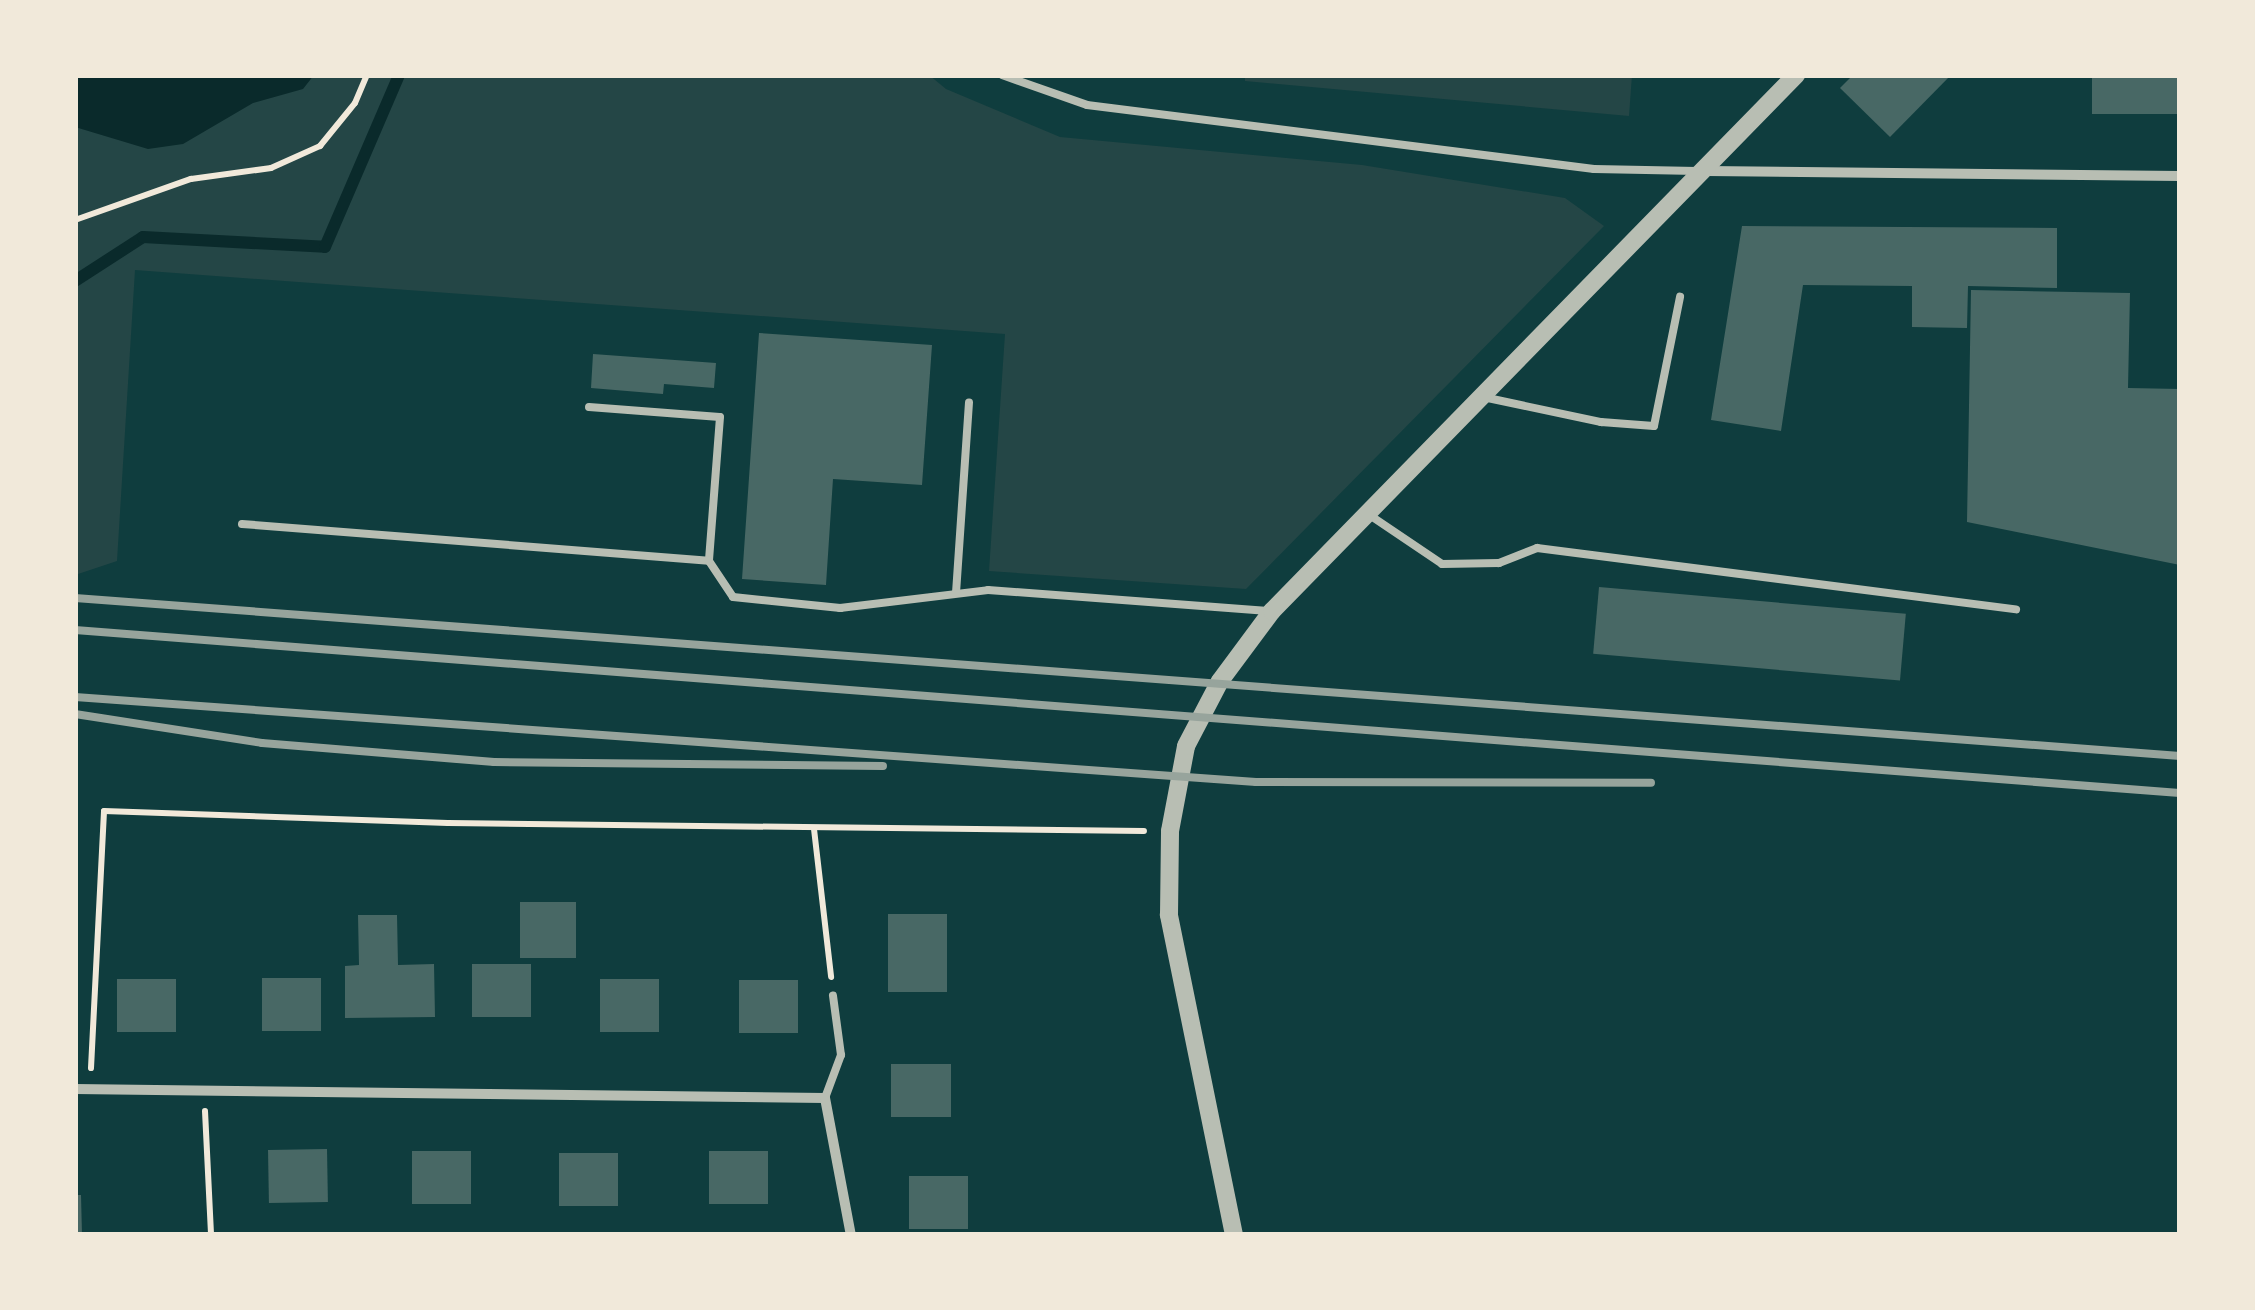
<!DOCTYPE html>
<style>
body{margin:0}
#map{position:relative;width:2255px;height:1310px;overflow:hidden;background:#0f3d3e;font-family:"Varela Round",sans-serif}
div>[style]{position:absolute}
[style*='--x']{left:calc(var(--x)*1px);top:calc(var(--y)*1px);width:calc(var(--w)*1px);rotate:calc(var(--a)*1deg)}
.green>*{inset:0;background:#244646}
.water>*{inset:0;background:#0a2a2b}
.stream>*{height:12px;margin:-6px;padding:0 6px;transform-origin:6px;border-radius:6px;background:#0a2a2b}
.building>*{inset:0;background:#486865;transform-origin:0 0}
.path>*{height:6px;margin:-3px;padding:0 3px;transform-origin:3px;border-radius:3px;background:#f1e9da}
.service>*{height:8px;margin:-4px;padding:0 4px;transform-origin:4px;border-radius:4px;background:#b8beb3}
.minor>*{height:10px;margin:-5px;padding:0 5px;transform-origin:5px;border-radius:5px;background:#b8beb3}
.tertiary>*{height:18px;margin:-9px;padding:0 9px;transform-origin:9px;border-radius:9px;background:#b8beb3}
.rail>*{height:8px;margin:-4px;padding:0 4px;transform-origin:4px;border-radius:4px;background:#97a49c}
span{translate:-50% -50%;white-space:nowrap;text-align:center;line-height:1.15;-webkit-text-stroke:8px #f1e9da;paint-order:stroke}
.frame{position:absolute;inset:0;border:78px solid #f1e9da;pointer-events:none}
</style>
<div id="map">
<div class="green">
<div style="clip-path:polygon(75px 75px,929px 75px,946px 89px,1060px 137px,1362px 165px,1565px 198px,1604px 226px,1246px 589px,989px 571px,1005px 334px,135px 270px,117px 561px,75px 575px)"></div>
<div style="clip-path:polygon(1245px 75px,1632px 75px,1629px 116px,1245px 81px)"></div>
</div>
<div class="water">
<div style="clip-path:polygon(75px 75px,314px 75px,303px 89px,253px 103px,183px 144px,148px 149px,75px 127px)"></div>
</div>
<div class="stream">
<div style="--x:75;--y:281;--w:81;--a:-32.9"></div>
<div style="--x:143;--y:237;--w:182;--a:3.1"></div>
<div style="--x:325;--y:247;--w:187;--a:-66.7"></div>
</div>
<div class="building">
<div style="clip-path:polygon(1853px 75px,1951px 75px,1890px 137px,1840px 88px)"></div>
<div style="left:2092px;top:75px;width:88px;height:39px"></div>
<div style="clip-path:polygon(1742px 226px,2057px 228px,2057px 288px,1968px 286px,1967px 328px,1912px 327px,1912px 286px,1803px 285px,1781px 431px,1711px 420px)"></div>
<div style="clip-path:polygon(1971px 290px,2130px 293px,2128px 388px,2180px 389px,2180px 565px,1967px 522px)"></div>
<div style="clip-path:polygon(759px 333px,932px 345px,922px 485px,833px 479px,826px 585px,742px 579px)"></div>
<div style="clip-path:polygon(593px 354px,716px 363px,714px 388px,664px 384px,663px 394px,591px 388px)"></div>
<div style="left:1599px;top:587px;width:308px;height:67px;rotate:5deg"></div>
<div style="left:576px;top:902px;width:56px;height:56px;rotate:90deg"></div>
<div style="left:947px;top:914px;width:78px;height:59px;rotate:90deg"></div>
<div style="clip-path:polygon(358px 915px,397px 915px,398px 965px,434px 964px,435px 1017px,345px 1018px,345px 966px,359px 965px)"></div>
<div style="left:472px;top:964px;width:59px;height:53px"></div>
<div style="left:262px;top:978px;width:59px;height:53px"></div>
<div style="left:117px;top:979px;width:59px;height:53px"></div>
<div style="left:600px;top:979px;width:59px;height:53px"></div>
<div style="left:739px;top:980px;width:59px;height:53px"></div>
<div style="left:951px;top:1064px;width:53px;height:60px;rotate:90deg"></div>
<div style="left:327px;top:1149px;width:53px;height:59px;rotate:89deg"></div>
<div style="left:471px;top:1151px;width:53px;height:59px;rotate:90deg"></div>
<div style="left:709px;top:1151px;width:59px;height:53px"></div>
<div style="left:618px;top:1153px;width:53px;height:59px;rotate:90deg"></div>
<div style="left:909px;top:1176px;width:59px;height:53px"></div>
<div style="clip-path:polygon(75px 1195px,81px 1195px,82px 1235px,75px 1235px)"></div>
</div>
<div class="path">
<div style="--x:75;--y:220;--w:123;--a:-19.5"></div>
<div style="--x:191;--y:179;--w:81;--a:-7.8"></div>
<div style="--x:271;--y:168;--w:54;--a:-24.2"></div>
<div style="--x:320;--y:146;--w:55;--a:-50.9"></div>
<div style="--x:355;--y:103;--w:30;--a:-67"></div>
<div style="--x:814;--y:829;--w:149;--a:83.4"></div>
<div style="--x:91;--y:1068;--w:257;--a:-87.1"></div>
<div style="--x:104;--y:811;--w:344;--a:2"></div>
<div style="--x:448;--y:823;--w:696;--a:0.66"></div>
<div style="--x:205;--y:1111;--w:124;--a:87.2"></div>
</div>
<div class="service">
<div style="--x:1002;--y:75;--w:90;--a:19.4"></div>
<div style="--x:1087;--y:105;--w:511;--a:7.19"></div>
<div style="--x:1594;--y:169;--w:103;--a:1.1"></div>
<div style="--x:1483;--y:397;--w:121;--a:12"></div>
<div style="--x:1601;--y:422;--w:53;--a:4.3"></div>
<div style="--x:1654;--y:426;--w:132;--a:-78.6"></div>
<div style="--x:589;--y:407;--w:131;--a:4.4"></div>
<div style="--x:720;--y:417;--w:144;--a:94.4"></div>
<div style="--x:709;--y:561;--w:43;--a:56.3"></div>
<div style="--x:733;--y:597;--w:108;--a:5.9"></div>
<div style="--x:840;--y:608;--w:149;--a:-6.9"></div>
<div style="--x:988;--y:590;--w:281;--a:4.3"></div>
<div style="--x:1368;--y:514;--w:89;--a:34"></div>
<div style="--x:1442;--y:564;--w:57;--a:-1"></div>
<div style="--x:1499;--y:563;--w:41;--a:-21.5"></div>
<div style="--x:1537;--y:548;--w:483;--a:7.3"></div>
<div style="--x:242;--y:524;--w:468;--a:4.5"></div>
<div style="--x:956;--y:593;--w:191;--a:-86.1"></div>
<div style="--x:825;--y:1098;--w:46;--a:-69.6"></div>
<div style="--x:841;--y:1055;--w:60;--a:-97.7"></div>
</div>
<div class="minor">
<div style="--x:1707;--y:171;--w:473;--a:0.6"></div>
<div style="--x:75;--y:1089;--w:750;--a:0.69"></div>
<div style="--x:825;--y:1098;--w:139;--a:79.3"></div>
</div>
<div class="tertiary">
<div style="--x:1234;--y:1235;--w:327;--a:-101.5"></div>
<div style="--x:1169;--y:915;--w:84;--a:-89.3"></div>
<div style="--x:1170;--y:831;--w:86;--a:-79.3"></div>
<div style="--x:1186;--y:746;--w:73;--a:-62.4"></div>
<div style="--x:1220;--y:681;--w:87;--a:-53.4"></div>
<div style="--x:1272;--y:611;--w:750;--a:-45.65"></div>
</div>
<div class="rail">
<div style="--x:75;--y:598;--w:2111;--a:4.29"></div>
<div style="--x:75;--y:630;--w:2111;--a:4.43"></div>
<div style="--x:75;--y:697;--w:1184;--a:4.12"></div>
<div style="--x:1256;--y:782;--w:395;--a:0.1"></div>
<div style="--x:75;--y:714;--w:189;--a:8.8"></div>
<div style="--x:262;--y:743;--w:233;--a:4.7"></div>
<div style="--x:494;--y:762;--w:389;--a:0.6"></div>
</div>
<div class="frame"></div>
</div>
